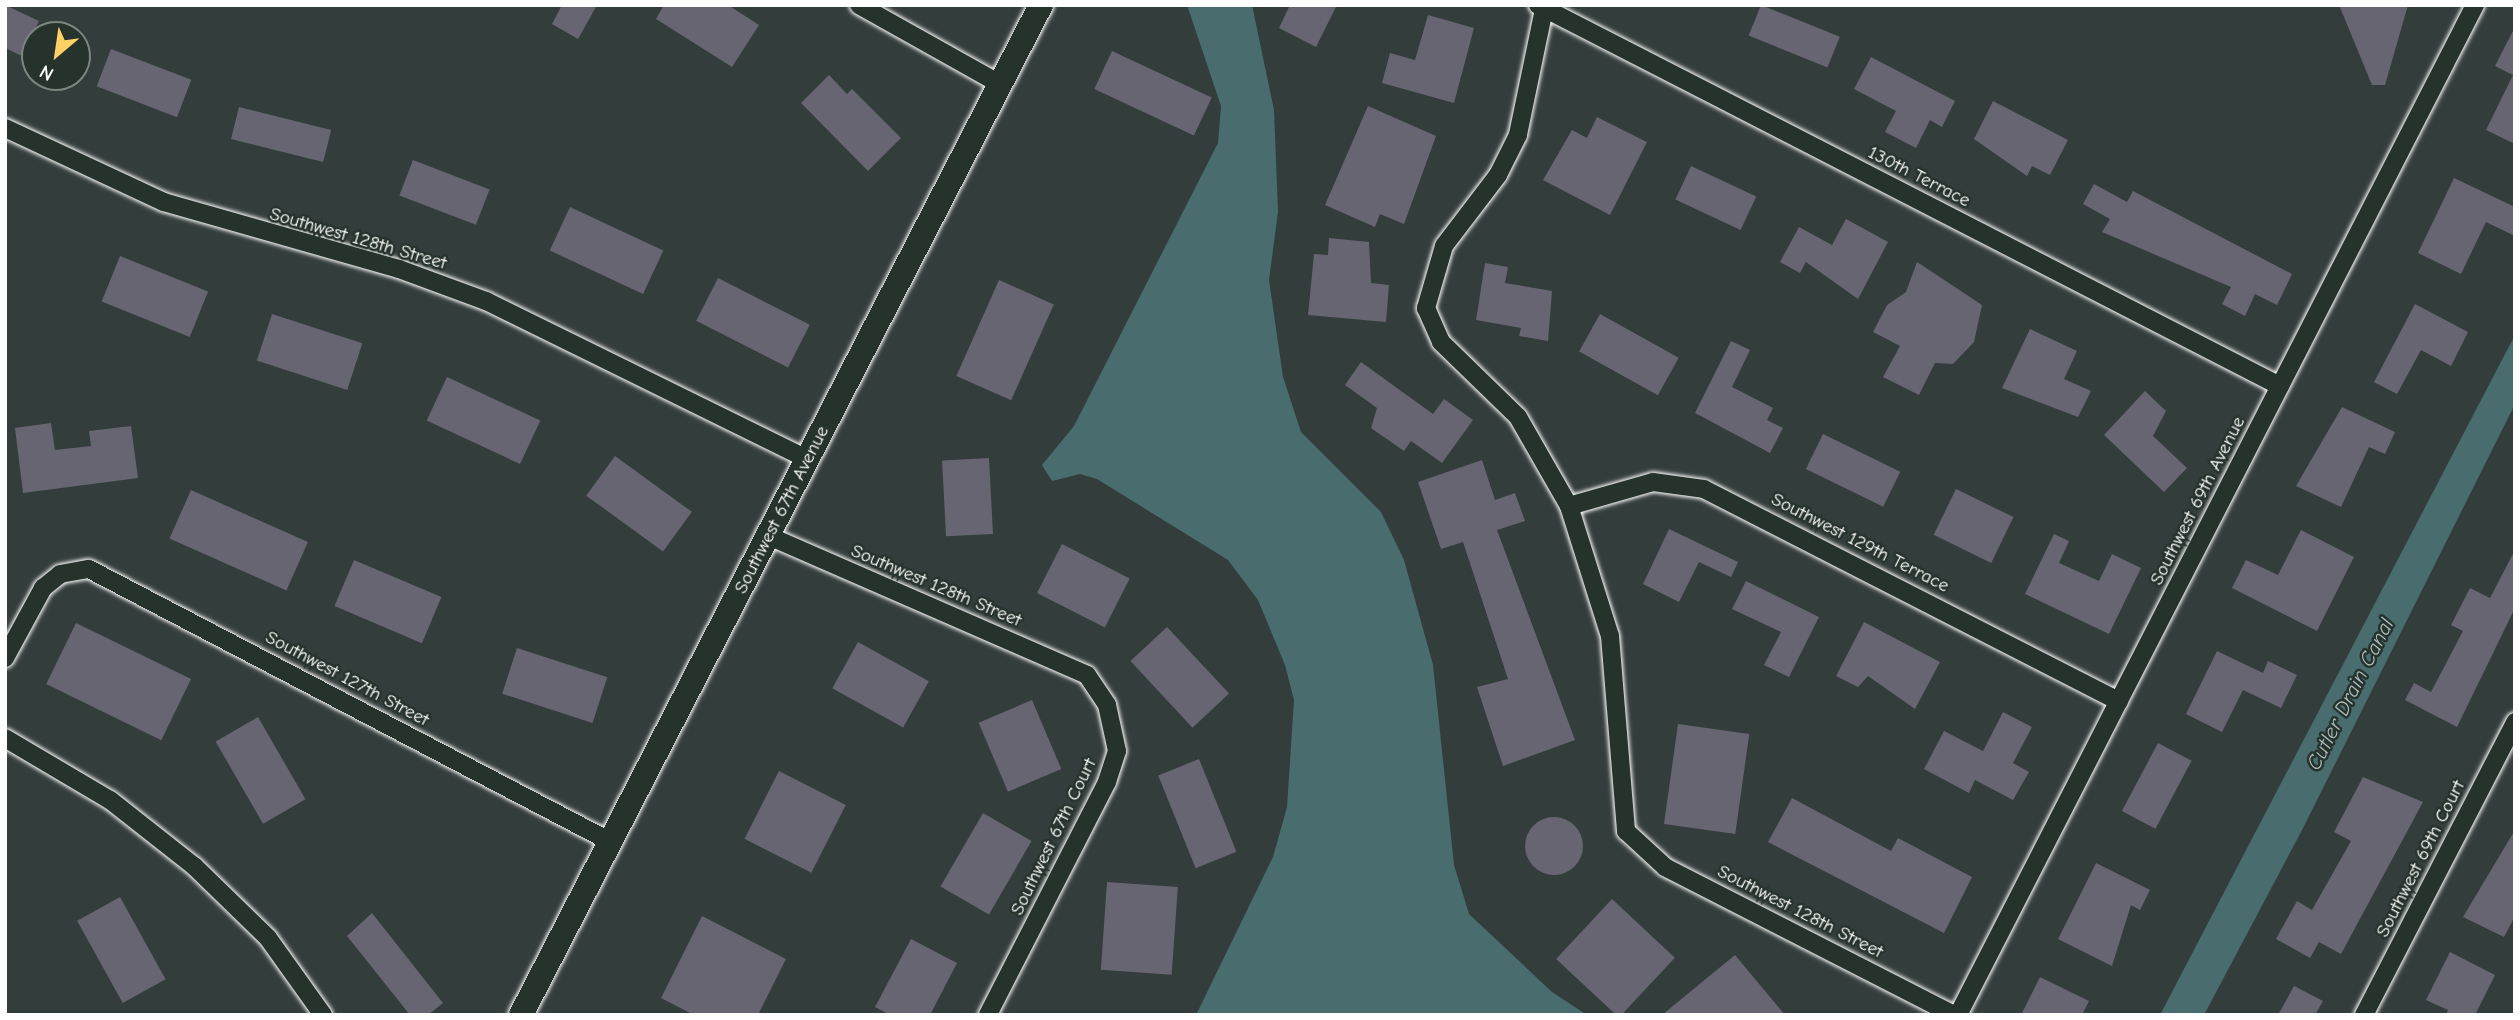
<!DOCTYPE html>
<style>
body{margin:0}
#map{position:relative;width:2520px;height:1020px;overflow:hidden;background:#333d3b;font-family:"Comic Neue",sans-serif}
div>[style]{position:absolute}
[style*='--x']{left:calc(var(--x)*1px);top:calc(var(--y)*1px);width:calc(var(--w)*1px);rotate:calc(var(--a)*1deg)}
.water>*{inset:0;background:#496d6e}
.building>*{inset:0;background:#676571;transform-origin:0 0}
.round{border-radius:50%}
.roads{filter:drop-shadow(0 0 2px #fff) drop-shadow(0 0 2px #fff)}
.minor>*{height:18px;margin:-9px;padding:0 9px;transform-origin:9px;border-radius:9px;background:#26332d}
.secondary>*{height:24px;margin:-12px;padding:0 12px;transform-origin:12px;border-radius:12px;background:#26332d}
span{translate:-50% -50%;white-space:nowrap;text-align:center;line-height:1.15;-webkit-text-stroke:5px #26332d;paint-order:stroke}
.street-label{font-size:19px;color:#fff}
.water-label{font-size:21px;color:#adbdbe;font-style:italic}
.frame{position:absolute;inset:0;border:7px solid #fff;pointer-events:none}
.north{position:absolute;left:21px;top:21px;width:70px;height:70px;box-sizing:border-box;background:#26332d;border:2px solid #7d8581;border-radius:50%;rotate:209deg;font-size:19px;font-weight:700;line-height:28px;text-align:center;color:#fff}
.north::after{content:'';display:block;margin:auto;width:24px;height:32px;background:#ffd166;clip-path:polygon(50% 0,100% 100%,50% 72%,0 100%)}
</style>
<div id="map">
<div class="water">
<div style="clip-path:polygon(1187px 5px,1252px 5px,1274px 110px,1278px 212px,1269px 280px,1283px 377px,1301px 432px,1381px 512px,1404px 560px,1433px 665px,1454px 865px,1469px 914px,1552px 992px,1587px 1015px,1196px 1015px,1273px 857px,1287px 807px,1294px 700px,1285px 665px,1258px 600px,1228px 560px,1097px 479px,1080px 474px,1052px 481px,1042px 465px,1074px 426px,1218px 143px,1221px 106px)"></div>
<div style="clip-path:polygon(2515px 335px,2515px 404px,2301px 832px,2204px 1015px,2160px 1015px)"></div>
</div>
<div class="building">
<div style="clip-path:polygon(5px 5px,39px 21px,22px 56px,5px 48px)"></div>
<div style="clip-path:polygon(562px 5px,597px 5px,578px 39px,552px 24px)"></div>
<div style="clip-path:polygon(664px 5px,728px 5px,759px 25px,732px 67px,656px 19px)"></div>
<div style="clip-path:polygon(1290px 5px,1337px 5px,1316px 47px,1279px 28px)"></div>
<div style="left:1761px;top:5px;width:85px;height:33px;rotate:22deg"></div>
<div style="clip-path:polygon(2339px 5px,2408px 5px,2385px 85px,2372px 85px)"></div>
<div style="clip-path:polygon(1428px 15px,1474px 28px,1454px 103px,1382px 83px,1390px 53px,1415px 60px)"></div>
<div style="clip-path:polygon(2515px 27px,2515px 144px,2486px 130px,2513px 75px,2495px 66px)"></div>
<div style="left:111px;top:49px;width:86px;height:40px;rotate:21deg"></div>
<div style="left:1112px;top:51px;width:110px;height:42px;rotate:25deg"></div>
<div style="clip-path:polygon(1871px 57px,1955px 101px,1942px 127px,1930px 120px,1916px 148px,1885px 132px,1896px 111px,1854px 89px)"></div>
<div style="clip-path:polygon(829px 75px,847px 94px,852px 89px,901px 138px,868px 171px,801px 103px)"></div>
<div style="clip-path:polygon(1993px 101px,2068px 140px,2050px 175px,2032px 166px,2027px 176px,1974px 139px)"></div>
<div style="clip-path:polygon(1368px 106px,1436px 136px,1404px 224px,1380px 214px,1375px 227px,1325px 205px)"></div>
<div style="left:239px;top:107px;width:95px;height:33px;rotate:14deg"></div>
<div style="clip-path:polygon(1597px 117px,1647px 142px,1610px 215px,1543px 180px,1572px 130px,1587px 138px)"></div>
<div style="left:413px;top:160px;width:82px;height:38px;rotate:21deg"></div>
<div style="left:1691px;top:166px;width:72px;height:37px;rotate:25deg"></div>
<div style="clip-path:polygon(2454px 178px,2515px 207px,2515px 236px,2486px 222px,2461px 274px,2418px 253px)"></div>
<div style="clip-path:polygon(2094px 184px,2127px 202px,2133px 191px,2292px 274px,2277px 305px,2255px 294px,2245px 316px,2222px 304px,2231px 287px,2102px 232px,2110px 219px,2083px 204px)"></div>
<div style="left:570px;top:207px;width:103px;height:48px;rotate:25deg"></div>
<div style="clip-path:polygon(1846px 219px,1888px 242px,1858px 299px,1806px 262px,1800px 273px,1780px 262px,1799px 227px,1832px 245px)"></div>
<div style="clip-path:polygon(1329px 238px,1369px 242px,1371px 283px,1389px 285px,1386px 322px,1308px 315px,1314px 254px,1328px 255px)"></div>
<div style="left:120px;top:256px;width:95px;height:49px;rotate:22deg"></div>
<div style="clip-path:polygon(1917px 262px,1982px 305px,1974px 342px,1953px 364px,1935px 363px,1919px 395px,1883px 377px,1900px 346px,1873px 332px,1887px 305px,1906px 292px)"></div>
<div style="clip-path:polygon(1485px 263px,1508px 267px,1505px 283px,1552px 291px,1548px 341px,1519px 336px,1521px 328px,1476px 320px)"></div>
<div style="left:718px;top:278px;width:103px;height:48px;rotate:27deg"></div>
<div style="left:999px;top:280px;width:60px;height:105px;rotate:24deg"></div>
<div style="clip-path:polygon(2415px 304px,2468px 332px,2451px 366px,2421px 350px,2397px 394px,2374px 382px)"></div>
<div style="left:272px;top:314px;width:95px;height:49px;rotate:18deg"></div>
<div style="left:1600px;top:314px;width:90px;height:43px;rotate:29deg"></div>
<div style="clip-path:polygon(2030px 329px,2077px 351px,2064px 379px,2091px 391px,2078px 417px,2002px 388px)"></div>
<div style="clip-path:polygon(1731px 341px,1750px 350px,1732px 387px,1773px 408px,1767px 420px,1783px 428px,1770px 453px,1695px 413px)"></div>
<div style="clip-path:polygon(1361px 362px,1433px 414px,1444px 399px,1473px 420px,1442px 463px,1411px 441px,1404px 451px,1371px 428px,1377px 408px,1345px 385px)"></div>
<div style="left:447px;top:377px;width:103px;height:48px;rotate:25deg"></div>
<div style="clip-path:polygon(2145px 391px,2166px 411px,2153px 436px,2187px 468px,2164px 492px,2104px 435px)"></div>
<div style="clip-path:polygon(2342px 407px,2395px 432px,2385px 454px,2369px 447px,2341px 507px,2296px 486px)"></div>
<div style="clip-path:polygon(51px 423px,55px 450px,91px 446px,89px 431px,131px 426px,138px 478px,23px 493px,15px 428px)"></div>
<div style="left:1823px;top:434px;width:86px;height:39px;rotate:26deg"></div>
<div style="left:615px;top:456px;width:95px;height:49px;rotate:36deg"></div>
<div style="left:989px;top:458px;width:76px;height:47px;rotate:87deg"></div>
<div style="clip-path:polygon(1482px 460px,1495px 500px,1515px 493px,1525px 521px,1497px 530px,1575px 740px,1503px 766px,1477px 687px,1508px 679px,1463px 542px,1441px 549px,1418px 482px)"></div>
<div style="left:1956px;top:489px;width:64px;height:51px;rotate:26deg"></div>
<div style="left:191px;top:490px;width:128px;height:53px;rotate:24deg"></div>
<div style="clip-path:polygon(1669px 529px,1738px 562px,1731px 577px,1699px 562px,1679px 602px,1643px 584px)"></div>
<div style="clip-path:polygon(2301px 530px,2354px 557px,2317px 631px,2232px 588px,2246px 560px,2278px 575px)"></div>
<div style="clip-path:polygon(2054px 534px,2069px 541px,2059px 563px,2099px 581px,2112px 554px,2141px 568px,2109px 634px,2025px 594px)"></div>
<div style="left:1062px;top:544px;width:76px;height:55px;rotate:27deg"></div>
<div style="clip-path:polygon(2515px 550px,2515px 608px,2457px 727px,2405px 700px,2414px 683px,2431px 692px,2463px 631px,2451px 625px,2470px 588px,2490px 598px)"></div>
<div style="left:354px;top:560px;width:95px;height:50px;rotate:23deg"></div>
<div style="clip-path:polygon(1746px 581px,1819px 617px,1789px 677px,1764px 665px,1781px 632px,1732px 609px)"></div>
<div style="clip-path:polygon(1864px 622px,1940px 662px,1915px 709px,1868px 676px,1858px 687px,1836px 676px)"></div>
<div style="left:76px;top:623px;width:128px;height:68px;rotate:26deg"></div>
<div style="left:1167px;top:627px;width:91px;height:50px;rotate:47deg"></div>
<div style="left:858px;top:642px;width:81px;height:53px;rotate:29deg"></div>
<div style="left:517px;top:648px;width:95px;height:48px;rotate:18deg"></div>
<div style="clip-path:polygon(2217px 651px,2263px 673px,2268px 661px,2297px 675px,2281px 708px,2243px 690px,2222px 732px,2186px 714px)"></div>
<div style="left:1032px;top:700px;width:75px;height:58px;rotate:67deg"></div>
<div style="clip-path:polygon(2003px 712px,2032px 727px,2013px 763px,2029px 772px,2013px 800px,1975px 780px,1969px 793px,1924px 769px,1944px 731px,1983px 751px)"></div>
<div style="left:258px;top:717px;width:95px;height:49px;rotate:60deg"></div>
<div style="left:1678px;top:724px;width:72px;height:101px;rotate:8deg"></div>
<div style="left:2158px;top:743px;width:38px;height:77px;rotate:28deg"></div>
<div style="left:1199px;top:759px;width:100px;height:44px;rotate:68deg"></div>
<div style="left:779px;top:771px;width:75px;height:76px;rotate:27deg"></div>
<div style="clip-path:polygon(2363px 777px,2423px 802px,2341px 954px,2319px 942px,2310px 958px,2276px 939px,2297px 901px,2312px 910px,2351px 841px,2334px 832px)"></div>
<div style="clip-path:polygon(1792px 798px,1891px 851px,1898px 838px,1972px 877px,1944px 933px,1768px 842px)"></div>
<div style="left:983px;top:813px;width:56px;height:85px;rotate:30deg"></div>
<div class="round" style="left:1525px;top:817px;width:58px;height:58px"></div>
<div style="clip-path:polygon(2515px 830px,2515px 916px,2504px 937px,2463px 917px)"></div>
<div style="clip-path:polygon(2096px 863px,2150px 890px,2140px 910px,2131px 905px,2112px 966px,2058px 939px)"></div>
<div style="left:1107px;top:882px;width:71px;height:88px;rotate:4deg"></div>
<div style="left:120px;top:897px;width:94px;height:49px;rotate:61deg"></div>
<div style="left:1612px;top:899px;width:86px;height:82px;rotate:43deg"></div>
<div style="clip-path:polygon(372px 913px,443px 1003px,428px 1015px,410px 1015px,347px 936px)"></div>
<div style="clip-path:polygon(702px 916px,786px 959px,758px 1015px,694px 1015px,661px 998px)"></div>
<div style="clip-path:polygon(911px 939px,957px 963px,930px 1015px,890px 1015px,875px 1007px)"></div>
<div style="clip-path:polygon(2450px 952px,2495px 975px,2475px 1015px,2446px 1015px,2448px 1010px,2426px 1000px)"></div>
<div style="clip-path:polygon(1735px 955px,1785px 1015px,1662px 1015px)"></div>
<div style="clip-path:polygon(2040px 977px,2089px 1001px,2082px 1015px,2021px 1015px)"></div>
<div style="clip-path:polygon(2294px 986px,2323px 1001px,2315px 1015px,2278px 1015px)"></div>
</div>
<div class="roads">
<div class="minor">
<div style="--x:859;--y:5;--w:162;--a:29.3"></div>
<div style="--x:1538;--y:5;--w:834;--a:27.18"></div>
<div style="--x:1544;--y:9;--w:129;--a:101.7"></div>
<div style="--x:1518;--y:135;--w:45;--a:116.6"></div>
<div style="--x:1498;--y:175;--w:89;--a:127.3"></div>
<div style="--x:1444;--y:246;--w:65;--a:106.2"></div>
<div style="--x:1426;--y:308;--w:37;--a:66"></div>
<div style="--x:1441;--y:342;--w:107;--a:44.2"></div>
<div style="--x:1518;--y:417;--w:103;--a:60.2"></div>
<div style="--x:1569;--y:506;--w:136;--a:72.5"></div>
<div style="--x:1610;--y:636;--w:196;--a:85.3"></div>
<div style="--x:1626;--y:831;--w:53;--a:42.7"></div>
<div style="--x:1665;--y:867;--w:325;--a:27.1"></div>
<div style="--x:5;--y:128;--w:175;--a:25"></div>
<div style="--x:164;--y:202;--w:244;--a:15.9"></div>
<div style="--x:399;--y:269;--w:93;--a:20.2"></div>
<div style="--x:486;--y:301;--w:358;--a:26.2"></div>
<div style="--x:1569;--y:506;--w:87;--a:-15.9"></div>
<div style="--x:1653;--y:482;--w:51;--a:7.8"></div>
<div style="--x:1704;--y:489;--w:466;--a:27.1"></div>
<div style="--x:769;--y:536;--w:347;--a:23.6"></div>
<div style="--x:1087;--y:675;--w:36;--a:56"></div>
<div style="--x:1107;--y:705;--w:47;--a:77.7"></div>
<div style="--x:1117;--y:751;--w:33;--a:108"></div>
<div style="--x:1107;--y:782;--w:262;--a:117.1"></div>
<div style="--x:5;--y:658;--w:80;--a:-61.5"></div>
<div style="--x:43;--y:588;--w:22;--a:-39"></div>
<div style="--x:60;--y:574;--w:29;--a:-10"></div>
<div style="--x:89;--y:569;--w:589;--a:27.61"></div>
<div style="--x:5;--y:738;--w:122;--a:30.6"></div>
<div style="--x:110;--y:800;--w:107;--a:38.2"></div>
<div style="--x:194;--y:866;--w:103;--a:44.2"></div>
<div style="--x:268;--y:938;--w:95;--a:54.5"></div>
<div style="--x:1958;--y:1015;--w:1135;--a:-62.89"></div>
<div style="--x:2364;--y:1015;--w:330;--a:-62.7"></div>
</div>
<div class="secondary">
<div style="--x:521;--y:1015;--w:1136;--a:-62.76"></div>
</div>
</div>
<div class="street-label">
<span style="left:1919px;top:177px;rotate:27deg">130th Terrace</span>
<span style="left:358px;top:239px;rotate:16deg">Southwest 128th Street</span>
<span style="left:2198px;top:501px;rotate:-63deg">Southwest 69th Avenue</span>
<span style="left:782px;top:510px;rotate:-63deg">Southwest 67th Avenue</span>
<span style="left:1860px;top:543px;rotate:27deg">Southwest 129th Terrace</span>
<span style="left:936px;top:586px;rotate:23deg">Southwest 128th Street</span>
<span style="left:347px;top:679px;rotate:28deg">Southwest 127th Street</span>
<span style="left:1054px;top:837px;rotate:-64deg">Southwest 67th Court</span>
<span style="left:2421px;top:859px;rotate:-63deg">Southwest 69th Court</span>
<span style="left:1800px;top:912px;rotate:27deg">Southwest 128th Street</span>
</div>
<div class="water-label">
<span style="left:2350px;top:694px;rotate:-63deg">Cutler Drain Canal</span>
</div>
<div class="frame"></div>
<div class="north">N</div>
</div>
